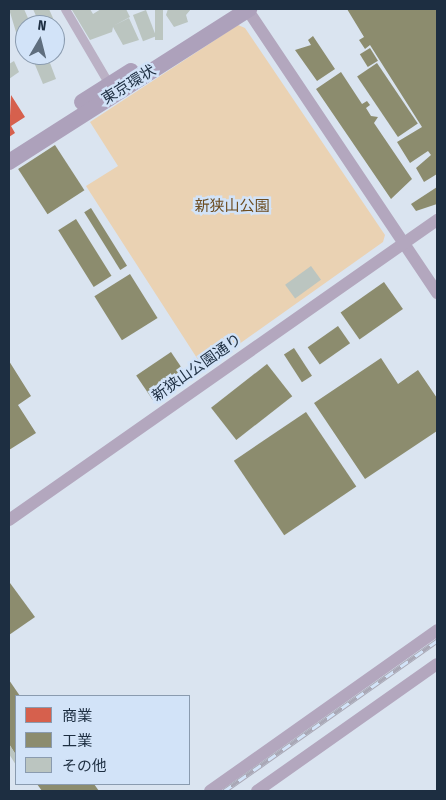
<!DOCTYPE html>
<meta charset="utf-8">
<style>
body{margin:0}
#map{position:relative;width:446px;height:800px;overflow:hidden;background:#dae4f0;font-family:"Fira Sans Condensed","Noto Sans JP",sans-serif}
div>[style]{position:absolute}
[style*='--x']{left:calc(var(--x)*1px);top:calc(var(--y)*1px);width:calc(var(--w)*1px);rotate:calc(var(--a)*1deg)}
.green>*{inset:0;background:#ead2b3}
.shops>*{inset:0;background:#d6604d}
.industry>*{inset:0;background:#8c8c6e;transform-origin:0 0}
.building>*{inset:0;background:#bbc5c0;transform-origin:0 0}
.street>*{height:9px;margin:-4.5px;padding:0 4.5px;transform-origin:4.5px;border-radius:4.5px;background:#bbb1c5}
.secondary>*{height:12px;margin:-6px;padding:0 6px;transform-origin:6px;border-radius:6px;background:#b3a7be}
.highway>*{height:16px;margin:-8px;padding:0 8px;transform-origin:8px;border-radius:8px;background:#ada1bb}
.rail>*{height:5px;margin-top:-2.5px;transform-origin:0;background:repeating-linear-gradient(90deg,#d2e3f8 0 9px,#a9a8b6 0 18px);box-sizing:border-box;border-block:1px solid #a9a8b6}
span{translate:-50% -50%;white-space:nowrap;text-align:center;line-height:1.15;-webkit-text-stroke:5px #d2e3f8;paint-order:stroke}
.street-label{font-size:15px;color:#1d2e41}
.park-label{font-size:15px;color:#6c4c20}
.frame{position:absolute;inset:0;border:10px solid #1d2e41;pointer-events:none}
.legend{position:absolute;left:15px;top:695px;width:175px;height:90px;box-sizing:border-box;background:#d2e3f8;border:1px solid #8a9baf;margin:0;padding:6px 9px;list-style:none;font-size:15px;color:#1d2e41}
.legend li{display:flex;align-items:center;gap:10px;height:25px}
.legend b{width:25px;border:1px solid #8a9baf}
.north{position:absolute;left:15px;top:15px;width:50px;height:50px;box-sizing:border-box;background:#d2e3f8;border:1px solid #8a9baf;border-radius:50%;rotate:8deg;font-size:14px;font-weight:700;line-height:20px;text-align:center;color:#1d2e41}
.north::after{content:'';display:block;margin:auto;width:18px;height:22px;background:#5f6e7e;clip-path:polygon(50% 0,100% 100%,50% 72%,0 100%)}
</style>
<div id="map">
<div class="green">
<div style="clip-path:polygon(238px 25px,245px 28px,385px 235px,383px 242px,204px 369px,86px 186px,118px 166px,90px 122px)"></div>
</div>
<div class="shops">
<div style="clip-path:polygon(11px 95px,25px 117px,11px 126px,15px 133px,9px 137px)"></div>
</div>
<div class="industry">
<div style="clip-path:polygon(347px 9px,437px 9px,437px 174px,424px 182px,416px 168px,431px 155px,428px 151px,410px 163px,397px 142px,422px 127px,370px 45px,365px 49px,359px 40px,364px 37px)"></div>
<div style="clip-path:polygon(313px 36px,335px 69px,317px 81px,295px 50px,311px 45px,308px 40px)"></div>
<div style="left:370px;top:48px;width:15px;height:12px;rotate:58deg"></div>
<div style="left:377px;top:63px;width:73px;height:24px;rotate:56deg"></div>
<div style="clip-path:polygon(341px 72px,362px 104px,367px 101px,370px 105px,366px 108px,371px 116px,378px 117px,374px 123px,412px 179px,391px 199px,316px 89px)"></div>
<div style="left:55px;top:145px;width:54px;height:44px;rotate:57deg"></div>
<div style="clip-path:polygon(437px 187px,437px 204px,416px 211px,411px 204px)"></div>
<div style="left:91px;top:208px;width:68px;height:8px;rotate:58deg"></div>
<div style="left:76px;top:219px;width:67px;height:21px;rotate:58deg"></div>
<div style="left:130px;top:274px;width:52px;height:42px;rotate:58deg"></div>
<div style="left:384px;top:282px;width:33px;height:53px;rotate:55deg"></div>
<div style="left:338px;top:326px;width:21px;height:37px;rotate:55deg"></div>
<div style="left:294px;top:348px;width:33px;height:12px;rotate:57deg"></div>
<div style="left:171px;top:352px;width:29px;height:42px;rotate:56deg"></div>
<div style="clip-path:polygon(381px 358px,398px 384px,418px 370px,437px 398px,437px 431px,365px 479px,314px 403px)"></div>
<div style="clip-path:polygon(9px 361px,31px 396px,18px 405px,36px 433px,9px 450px)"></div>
<div style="left:267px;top:364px;width:41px;height:71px;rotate:52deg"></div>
<div style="left:306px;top:412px;width:90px;height:87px;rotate:56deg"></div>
<div style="clip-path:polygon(10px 583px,35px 617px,9px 635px,9px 584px)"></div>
<div style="clip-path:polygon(9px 680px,20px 696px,16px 696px,16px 755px,9px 744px)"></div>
<div style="clip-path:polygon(37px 784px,94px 784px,99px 791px,42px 791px)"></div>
</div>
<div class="building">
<div style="clip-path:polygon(9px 9px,24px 9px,31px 25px,25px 25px,25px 39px,19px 42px)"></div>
<div style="clip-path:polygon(33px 9px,49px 9px,56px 25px,40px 25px)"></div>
<div style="clip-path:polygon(90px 9px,93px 14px,101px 9px,126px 9px,130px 17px,115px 25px,129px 18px,139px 40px,123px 45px,113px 27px,112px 32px,90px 40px,72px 10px)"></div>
<div style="left:155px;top:9px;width:8px;height:31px"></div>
<div style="clip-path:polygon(168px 9px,191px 9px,186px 15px,188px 22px,174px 27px,166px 15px)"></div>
<div style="left:146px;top:10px;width:28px;height:14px;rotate:69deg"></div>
<div style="clip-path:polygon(31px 55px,47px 55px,56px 79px,43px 84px)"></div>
<div style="clip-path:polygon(14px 61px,19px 72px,9px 79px,9px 64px)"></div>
<div style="left:311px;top:266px;width:17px;height:32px;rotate:54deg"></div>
<div style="clip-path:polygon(9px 744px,16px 755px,16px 765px,9px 754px)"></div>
</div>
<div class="street">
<div style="--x:65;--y:9;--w:87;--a:59.6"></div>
</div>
<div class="secondary">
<div style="--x:247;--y:9;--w:342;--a:56.2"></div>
<div style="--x:9;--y:520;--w:523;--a:-35.03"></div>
<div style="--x:210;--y:791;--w:278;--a:-35.3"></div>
<div style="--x:257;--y:791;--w:220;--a:-35.2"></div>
</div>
<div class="highway">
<div style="--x:82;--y:102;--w:58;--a:-32.3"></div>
<div style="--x:9;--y:162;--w:285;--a:-32.5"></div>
</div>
<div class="rail">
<div style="--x:224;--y:791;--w:261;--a:-35.2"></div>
</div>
<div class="street-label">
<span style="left:129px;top:85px;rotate:-32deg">東京環状</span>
<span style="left:197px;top:368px;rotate:-35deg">新狭山公園通り</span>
</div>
<div class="park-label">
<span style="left:232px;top:207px">新狭山公園</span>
</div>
<div class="frame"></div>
<ul class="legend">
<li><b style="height:14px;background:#d6604d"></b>商業</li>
<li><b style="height:14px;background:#8c8c6e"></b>工業</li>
<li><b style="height:14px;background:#bbc5c0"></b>その他</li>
</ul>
<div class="north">N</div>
</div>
